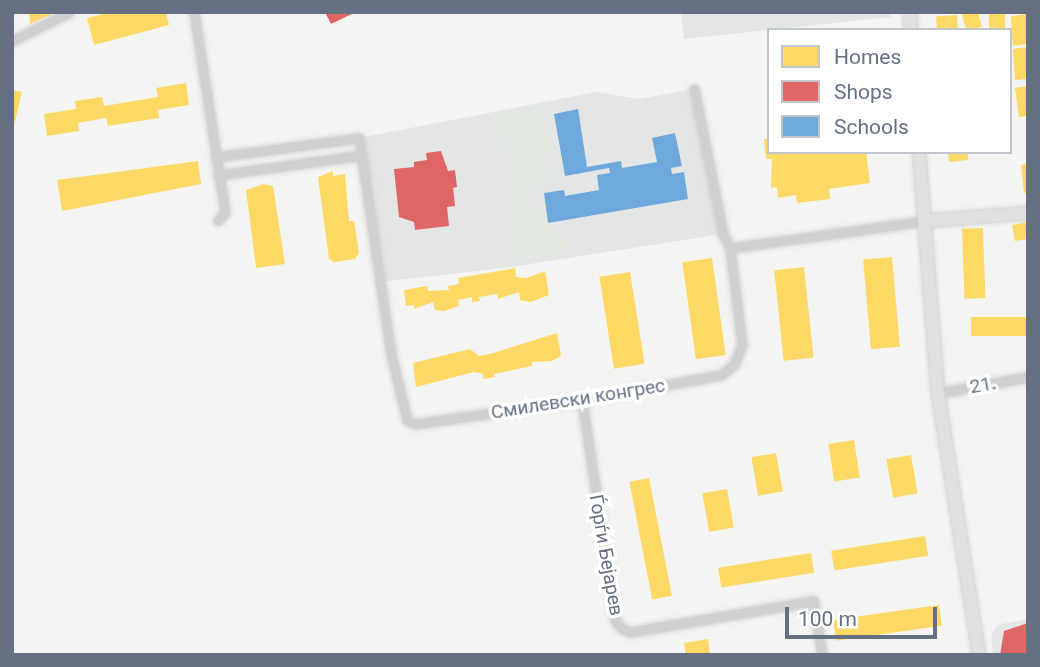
<!DOCTYPE html>
<meta charset="utf-8">
<style>
body{margin:0}
#map{position:relative;width:1040px;height:667px;overflow:hidden;background:#f4f5f3;font-family:Roboto,sans-serif}
div>[style]{position:absolute}
[style*='--x']{left:calc(var(--x)*1px);top:calc(var(--y)*1px);width:calc(var(--w)*1px);rotate:calc(var(--a)*1deg)}
.built>*{inset:0;background:#e4e6e5}
.green>*{inset:0;background:#e3e8e1;transform-origin:0 0}
.homes>*{inset:0;background:#ffd966;transform-origin:0 0}
.shops>*{inset:0;background:#e06666}
.schools>*{inset:0;background:#6fa8dc}
.roads{filter:drop-shadow(0 0 2px #d1d2d2) drop-shadow(0 0 2px #d1d2d2)}
.street>*{height:9px;margin:-4.5px;padding:0 4.5px;transform-origin:4.5px;border-radius:4.5px;background:#cfd0d0}
.secondary>*{height:12px;margin:-6px;padding:0 6px;transform-origin:6px;border-radius:6px;background:#e1e1e2}
span{translate:-50% -50%;white-space:nowrap;text-align:center;line-height:1.15;-webkit-text-stroke:7px #fff;paint-order:stroke}
.street-label{font-size:19px;color:#657183}
.frame{position:absolute;inset:0;border:14px solid #657183;pointer-events:none}
.legend{position:absolute;left:767px;top:28px;width:245px;height:126px;box-sizing:border-box;background:#fff;border:2px solid #c1c6cd;margin:0;padding:9px 12px;list-style:none;font-size:21px;color:#657183}
.legend li{display:flex;align-items:center;gap:14px;height:35px}
.legend b{width:35px;border:2px solid #c1c6cd}
.scale{position:absolute;left:785px;top:607px;width:152px;height:32px;box-sizing:border-box;border:4px solid #657183;border-top:0;padding-left:9px;font-size:21px;line-height:24px;white-space:nowrap;color:#657183;-webkit-text-stroke:5px #fff;paint-order:stroke}
</style>
<div id="map">
<div class="built">
<div style="clip-path:polygon(681px 12px,890px 12px,891px 17px,684px 39px)"></div>
<div style="clip-path:polygon(694px 89px,723px 234px,504px 268px,380px 282px,359px 138px,596px 92px,639px 99px)"></div>
<div style="clip-path:polygon(1028px 619px,1028px 655px,993px 655px,991px 635px,997px 625px)"></div>
</div>
<div class="green">
<div style="left:541px;top:108px;width:76px;height:45px;rotate:79deg"></div>
<div style="clip-path:polygon(534px 191px,538px 213px,547px 212px,550px 233px,562px 232px,565px 252px,514px 260px,503px 219px,510px 218px,506px 196px)"></div>
</div>
<div class="homes">
<div style="clip-path:polygon(29px 12px,57px 12px,30px 24px)"></div>
<div style="clip-path:polygon(111px 12px,166px 12px,169px 25px,94px 45px,87px 18px)"></div>
<div style="clip-path:polygon(969px 12px,978px 12px,982px 27px,966px 30px,962px 14px)"></div>
<div style="left:989px;top:12px;width:16px;height:17px"></div>
<div style="clip-path:polygon(1028px 14px,1028px 44px,1013px 46px,1011px 16px)"></div>
<div style="left:957px;top:15px;width:15px;height:21px;rotate:86deg"></div>
<div style="clip-path:polygon(1028px 47px,1028px 79px,1015px 80px,1013px 49px)"></div>
<div style="clip-path:polygon(186px 83px,189px 105px,158px 110px,159px 118px,108px 126px,106px 118px,78px 123px,79px 131px,47px 136px,44px 114px,76px 109px,75px 101px,102px 97px,104px 106px,158px 97px,156px 88px)"></div>
<div style="clip-path:polygon(1028px 86px,1028px 116px,1019px 117px,1015px 88px)"></div>
<div style="clip-path:polygon(12px 90px,22px 92px,13px 130px,12px 130px)"></div>
<div style="clip-path:polygon(764px 139px,769px 139px,769px 152px,866px 152px,870px 183px,829px 189px,830px 199px,797px 203px,796px 195px,778px 198px,777px 187px,771px 188px,772px 159px,766px 159px)"></div>
<div style="clip-path:polygon(948px 152px,968px 152px,968px 160px,949px 162px)"></div>
<div style="clip-path:polygon(198px 161px,201px 184px,62px 211px,57px 180px)"></div>
<div style="clip-path:polygon(1028px 164px,1028px 192px,1024px 193px,1021px 165px)"></div>
<div style="clip-path:polygon(333px 171px,333px 176px,345px 174px,349px 221px,354px 221px,359px 253px,355px 259px,334px 262px,329px 259px,318px 177px)"></div>
<div style="clip-path:polygon(264px 184px,273px 186px,285px 264px,256px 268px,246px 190px)"></div>
<div style="clip-path:polygon(1028px 222px,1028px 239px,1015px 241px,1012px 225px)"></div>
<div style="left:983px;top:228px;width:70px;height:21px;rotate:88deg"></div>
<div style="left:892px;top:257px;width:90px;height:29px;rotate:85deg"></div>
<div style="left:712px;top:258px;width:98px;height:30px;rotate:82deg"></div>
<div style="left:804px;top:267px;width:91px;height:30px;rotate:84deg"></div>
<div style="clip-path:polygon(515px 268px,516px 277px,527px 278px,545px 271px,549px 295px,531px 302px,520px 300px,519px 292px,498px 299px,497px 294px,479px 297px,480px 301px,472px 302px,472px 297px,458px 300px,459px 306px,444px 311px,435px 310px,433px 302px,414px 309px,414px 305px,406px 306px,404px 290px,427px 286px,428px 291px,449px 290px,448px 286px,459px 284px,458px 278px)"></div>
<div style="left:630px;top:272px;width:93px;height:31px;rotate:81deg"></div>
<div style="left:1028px;top:317px;width:19px;height:57px;rotate:90deg"></div>
<div style="clip-path:polygon(557px 333px,561px 356px,552px 361px,532px 362px,532px 366px,494px 374px,495px 377px,483px 379px,483px 374px,474px 372px,416px 387px,413px 363px,470px 349px,479px 356px,490px 354px)"></div>
<div style="left:854px;top:440px;width:38px;height:26px;rotate:81deg"></div>
<div style="left:776px;top:453px;width:39px;height:25px;rotate:80deg"></div>
<div style="left:911px;top:455px;width:39px;height:25px;rotate:80deg"></div>
<div style="left:649px;top:478px;width:120px;height:20px;rotate:79deg"></div>
<div style="left:727px;top:489px;width:39px;height:25px;rotate:80deg"></div>
<div style="left:925px;top:536px;width:20px;height:95px;rotate:81deg"></div>
<div style="left:811px;top:553px;width:20px;height:94px;rotate:81deg"></div>
<div style="left:939px;top:605px;width:21px;height:107px;rotate:82deg"></div>
<div style="clip-path:polygon(708px 639px,710px 655px,686px 655px,684px 643px)"></div>
</div>
<div class="shops">
<div style="clip-path:polygon(325px 12px,356px 12px,331px 24px)"></div>
<div style="clip-path:polygon(441px 151px,448px 171px,455px 170px,457px 187px,453px 188px,455px 206px,447px 207px,449px 226px,415px 230px,414px 222px,399px 217px,394px 169px,414px 167px,414px 162px,427px 160px,426px 153px)"></div>
<div style="clip-path:polygon(1028px 623px,1028px 655px,1000px 655px,1004px 631px)"></div>
</div>
<div class="schools">
<div style="clip-path:polygon(578px 109px,587px 167px,621px 161px,622px 168px,657px 162px,652px 138px,675px 133px,682px 166px,671px 168px,672px 174px,684px 172px,688px 199px,548px 223px,544px 193px,564px 190px,565px 196px,599px 190px,597px 175px,610px 173px,609px 168px,565px 176px,554px 114px)"></div>
</div>
<div class="roads">
<div class="street">
<div style="--x:194;--y:12;--w:202;--a:81.2"></div>
<div style="--x:225;--y:212;--w:11;--a:131"></div>
<div style="--x:12;--y:41;--w:64;--a:-27"></div>
<div style="--x:216;--y:157;--w:144;--a:-7.6"></div>
<div style="--x:359;--y:138;--w:218;--a:81.6"></div>
<div style="--x:391;--y:354;--w:68;--a:76.4"></div>
<div style="--x:407;--y:420;--w:9;--a:27"></div>
<div style="--x:415;--y:424;--w:169;--a:-8.2"></div>
<div style="--x:582;--y:400;--w:141;--a:-10.2"></div>
<div style="--x:721;--y:375;--w:17;--a:-40"></div>
<div style="--x:734;--y:364;--w:21;--a:-67"></div>
<div style="--x:742;--y:345;--w:98;--a:-97.1"></div>
<div style="--x:730;--y:248;--w:16;--a:-117"></div>
<div style="--x:723;--y:234;--w:148;--a:-101.3"></div>
<div style="--x:218;--y:175;--w:145;--a:-7.9"></div>
<div style="--x:730;--y:248;--w:197;--a:-7.9"></div>
<div style="--x:938;--y:393;--w:91;--a:-10.1"></div>
<div style="--x:582;--y:400;--w:222;--a:81.5"></div>
<div style="--x:615;--y:620;--w:10;--a:53"></div>
<div style="--x:621;--y:628;--w:10;--a:24"></div>
<div style="--x:630;--y:632;--w:186;--a:-9.6"></div>
<div style="--x:813;--y:601;--w:55;--a:80.5"></div>
</div>
<div class="secondary">
<div style="--x:910;--y:12;--w:18;--a:87"></div>
<div style="--x:919;--y:152;--w:242;--a:85.5"></div>
<div style="--x:938;--y:393;--w:265;--a:81.1"></div>
<div style="--x:925;--y:221;--w:103;--a:-4.4"></div>
</div>
</div>
<div class="street-label">
<span style="left:983px;top:385px;rotate:-10deg">21.</span>
<span style="left:578px;top:399px;rotate:-9deg">Смилевски конгрес</span>
<span style="left:606px;top:555px;rotate:80deg">Ѓорѓи Бејарев</span>
</div>
<div class="frame"></div>
<ul class="legend">
<li><b style="height:19px;background:#ffd966"></b>Homes</li>
<li><b style="height:19px;background:#e06666"></b>Shops</li>
<li><b style="height:19px;background:#6fa8dc"></b>Schools</li>
</ul>
<div class="scale">100 m</div>
</div>
